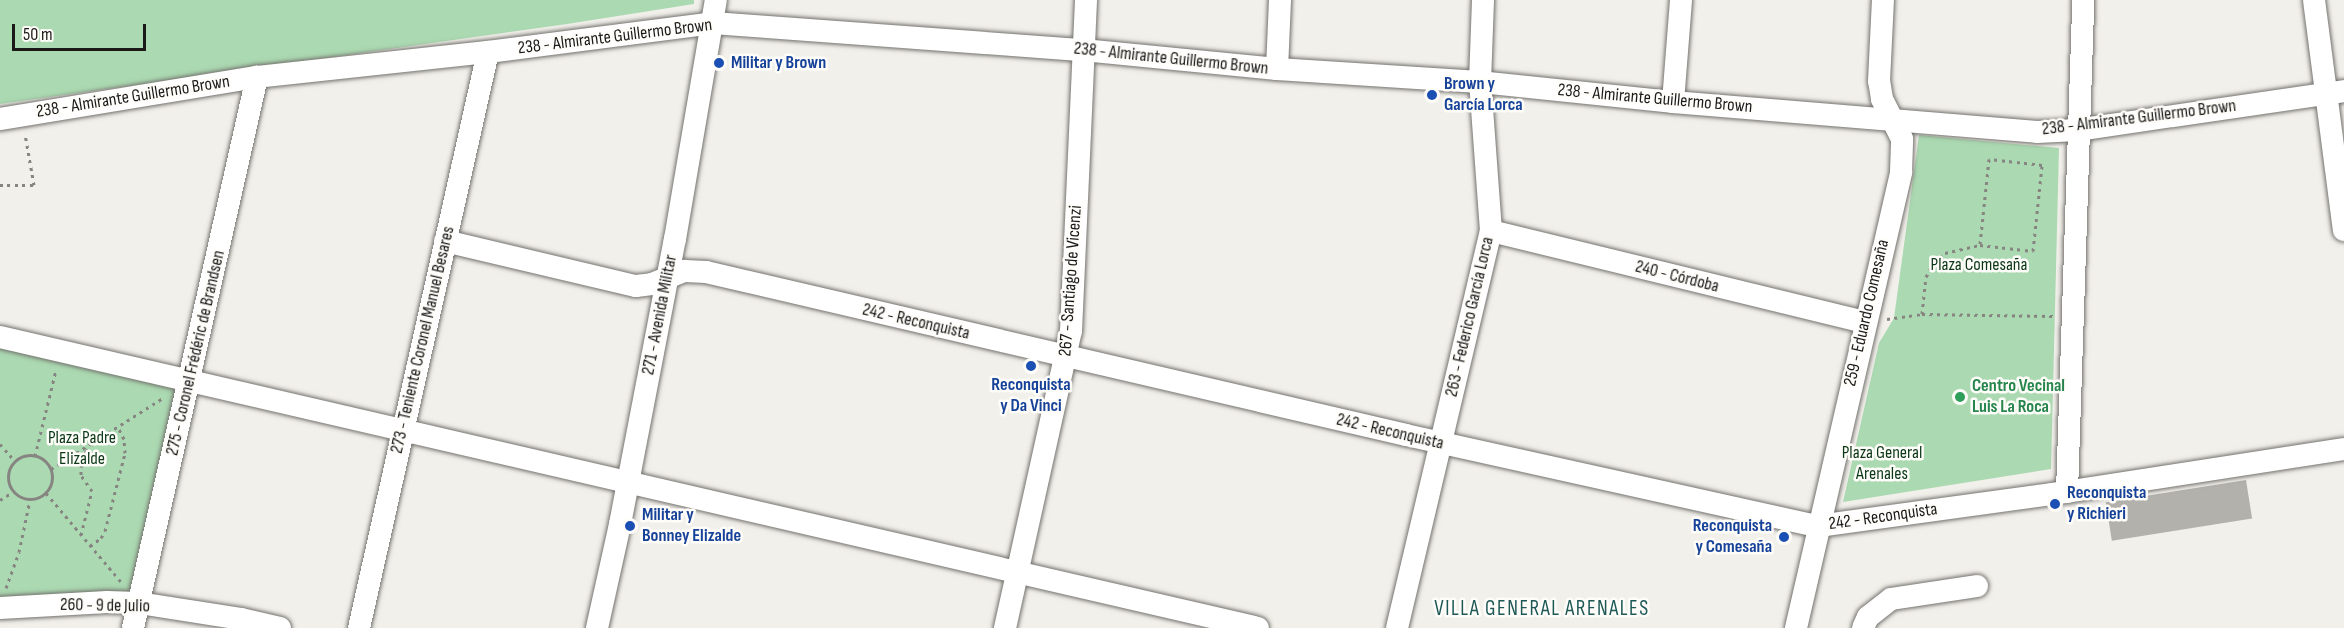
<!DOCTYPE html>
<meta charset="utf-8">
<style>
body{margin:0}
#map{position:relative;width:2344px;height:628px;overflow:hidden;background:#f2f0eb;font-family:"Sofia Sans Condensed",sans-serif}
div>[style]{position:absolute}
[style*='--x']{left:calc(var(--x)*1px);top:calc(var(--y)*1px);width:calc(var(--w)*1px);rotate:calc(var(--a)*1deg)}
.green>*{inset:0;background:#abd9b1}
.building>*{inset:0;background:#b3b1ac;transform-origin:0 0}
.path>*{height:3px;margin-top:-1.5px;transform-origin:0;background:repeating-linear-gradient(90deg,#868581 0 3px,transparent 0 7.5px)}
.path>.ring{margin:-1.5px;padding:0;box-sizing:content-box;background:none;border:3px solid #868581;border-radius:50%}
.roads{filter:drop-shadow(0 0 2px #74726e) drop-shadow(0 0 2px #74726e)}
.minor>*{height:22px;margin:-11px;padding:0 11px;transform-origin:11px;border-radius:11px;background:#fff}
.dots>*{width:16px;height:16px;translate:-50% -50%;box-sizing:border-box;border:3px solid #fffdf9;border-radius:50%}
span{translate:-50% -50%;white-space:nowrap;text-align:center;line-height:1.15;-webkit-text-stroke:5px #fffdf9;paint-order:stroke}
.street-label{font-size:18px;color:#1b1a18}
.transit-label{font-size:18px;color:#164399;font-weight:700}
.left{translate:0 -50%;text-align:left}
.right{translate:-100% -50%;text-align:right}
.park-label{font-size:18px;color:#0c3818}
.leisure-label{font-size:18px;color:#27864d;font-weight:700}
.quarter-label{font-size:21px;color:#1d5856;letter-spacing:1.5px}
.scale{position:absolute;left:12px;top:24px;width:134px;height:27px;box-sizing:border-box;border:3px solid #1b1a18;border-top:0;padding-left:8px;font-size:18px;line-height:21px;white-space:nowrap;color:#1b1a18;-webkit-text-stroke:4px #fffdf9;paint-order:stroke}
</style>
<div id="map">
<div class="green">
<div style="clip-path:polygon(0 0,694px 0,694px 4px,567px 24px,0 104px)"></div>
<div style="clip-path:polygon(1919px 135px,2059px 148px,2051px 469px,1843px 502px,1879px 343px,1894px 318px)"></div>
<div style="clip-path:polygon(0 346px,182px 386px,132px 593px,0 597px)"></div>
</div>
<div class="building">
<div style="left:2246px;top:480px;width:39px;height:142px;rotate:81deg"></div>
</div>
<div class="path">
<div style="--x:0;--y:185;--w:34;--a:0"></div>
<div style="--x:34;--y:185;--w:52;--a:-100"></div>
<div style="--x:1922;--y:314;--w:37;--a:-84"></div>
<div style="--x:1926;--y:277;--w:17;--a:-62"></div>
<div style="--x:1934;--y:262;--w:14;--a:-39"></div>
<div style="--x:1945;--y:253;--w:36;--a:-13"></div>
<div style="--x:1980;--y:245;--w:53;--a:6.5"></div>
<div style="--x:2033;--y:251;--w:86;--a:-84"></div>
<div style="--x:2042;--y:165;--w:53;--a:-173.5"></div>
<div style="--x:1989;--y:159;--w:86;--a:96"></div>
<div style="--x:1887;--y:319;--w:35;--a:-8"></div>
<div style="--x:1922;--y:314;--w:132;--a:0.9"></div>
<div style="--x:0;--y:444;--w:23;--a:49"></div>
<div class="ring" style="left:8px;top:455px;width:41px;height:41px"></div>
<div style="--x:35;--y:456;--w:89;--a:-76.3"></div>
<div style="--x:51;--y:469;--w:133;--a:-32.4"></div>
<div style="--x:46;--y:493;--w:118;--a:49.8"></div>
<div style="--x:0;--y:500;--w:15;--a:-32"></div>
<div style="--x:81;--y:535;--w:45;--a:-76"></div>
<div style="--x:92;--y:491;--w:19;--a:-125"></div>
<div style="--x:81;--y:475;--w:8;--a:-90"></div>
<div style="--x:81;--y:467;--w:17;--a:-73"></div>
<div style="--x:86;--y:451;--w:8;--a:-45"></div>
<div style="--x:90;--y:546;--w:14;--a:-36"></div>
<div style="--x:101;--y:538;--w:8;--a:-60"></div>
<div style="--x:105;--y:531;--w:81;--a:-75.6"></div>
<div style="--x:125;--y:453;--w:14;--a:-94"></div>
<div style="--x:124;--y:439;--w:13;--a:-117"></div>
<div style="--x:6;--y:588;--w:38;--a:-70"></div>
<div style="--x:19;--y:552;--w:53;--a:-78.1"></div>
</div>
<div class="roads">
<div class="minor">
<div style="--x:2314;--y:0;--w:232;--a:82.6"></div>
<div style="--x:1277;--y:69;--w:69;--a:-87.5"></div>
<div style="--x:1673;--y:102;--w:102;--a:-85.5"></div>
<div style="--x:0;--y:119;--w:260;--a:-9.3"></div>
<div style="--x:257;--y:77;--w:232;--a:-6.2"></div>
<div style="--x:488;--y:52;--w:227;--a:-7.3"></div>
<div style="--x:713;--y:23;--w:371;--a:4.2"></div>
<div style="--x:1083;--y:50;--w:195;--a:5.6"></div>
<div style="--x:1277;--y:69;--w:203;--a:3.7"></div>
<div style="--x:1480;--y:82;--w:194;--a:5.9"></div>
<div style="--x:1673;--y:102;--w:365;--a:4.7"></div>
<div style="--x:2037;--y:132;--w:40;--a:-2.9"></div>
<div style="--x:2077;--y:130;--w:270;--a:-8.3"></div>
<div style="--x:1491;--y:231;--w:384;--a:13.7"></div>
<div style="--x:445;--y:241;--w:196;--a:13.3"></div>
<div style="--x:636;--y:286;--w:16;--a:-7"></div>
<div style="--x:652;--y:284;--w:35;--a:-22"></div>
<div style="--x:685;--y:271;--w:21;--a:3"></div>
<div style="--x:706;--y:272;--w:719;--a:13.11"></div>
<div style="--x:1406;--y:435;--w:422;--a:12.5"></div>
<div style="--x:1818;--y:526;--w:237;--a:-7.8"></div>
<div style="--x:2053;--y:494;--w:294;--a:-8.8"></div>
<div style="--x:0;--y:337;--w:1291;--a:13.02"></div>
<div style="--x:2067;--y:492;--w:492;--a:-88.1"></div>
<div style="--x:0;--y:608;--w:107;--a:-3.2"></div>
<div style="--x:107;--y:602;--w:32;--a:2"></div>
<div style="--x:139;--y:603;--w:103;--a:8.9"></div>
<div style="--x:241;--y:619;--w:40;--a:13"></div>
<div style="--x:133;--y:628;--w:565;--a:-77.32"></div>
<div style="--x:359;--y:628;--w:590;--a:-77.38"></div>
<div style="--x:597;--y:628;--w:107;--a:-77.5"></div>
<div style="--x:620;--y:524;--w:290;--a:-79.1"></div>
<div style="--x:675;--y:239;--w:242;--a:-80.3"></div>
<div style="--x:1005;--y:628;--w:304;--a:-77.5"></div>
<div style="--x:1071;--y:331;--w:331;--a:-87.4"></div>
<div style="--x:1397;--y:628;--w:408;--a:-76.7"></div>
<div style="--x:1491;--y:231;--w:149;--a:-94.2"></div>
<div style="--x:1480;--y:82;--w:82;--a:-87.9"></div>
<div style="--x:1796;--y:628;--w:468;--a:-77"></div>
<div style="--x:1901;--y:172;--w:33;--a:-88"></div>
<div style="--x:1902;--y:139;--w:45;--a:-116.6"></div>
<div style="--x:1882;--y:99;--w:18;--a:-99"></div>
<div style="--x:1879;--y:81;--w:81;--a:-87.2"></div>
<div style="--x:1863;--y:628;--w:12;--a:-66"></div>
<div style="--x:1868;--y:617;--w:29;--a:-38"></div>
<div style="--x:1891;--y:599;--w:87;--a:-8.6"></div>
</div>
</div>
<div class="dots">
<div style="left:719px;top:63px;background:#1a4fb4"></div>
<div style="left:1432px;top:95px;background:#1a4fb4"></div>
<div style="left:1031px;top:366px;background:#1a4fb4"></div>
<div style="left:1960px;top:397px;background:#2e9e5b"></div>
<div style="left:2055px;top:504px;background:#1a4fb4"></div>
<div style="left:630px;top:526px;background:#1a4fb4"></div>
<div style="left:1784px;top:537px;background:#1a4fb4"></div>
</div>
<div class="street-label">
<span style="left:615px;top:37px;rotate:-7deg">238 - Almirante Guillermo Brown</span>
<span style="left:1171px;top:59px;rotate:6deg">238 - Almirante Guillermo Brown</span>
<span style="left:133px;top:97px;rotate:-9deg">238 - Almirante Guillermo Brown</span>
<span style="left:1655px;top:99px;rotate:5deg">238 - Almirante Guillermo Brown</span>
<span style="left:2139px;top:118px;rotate:-7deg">238 - Almirante Guillermo Brown</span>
<span style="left:1677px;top:277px;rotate:14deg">240 - Córdoba</span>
<span style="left:1071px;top:281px;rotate:-86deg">267 - Santiago de Vicenzi</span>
<span style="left:1867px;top:313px;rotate:-77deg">259 - Eduardo Comesaña</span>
<span style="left:660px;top:315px;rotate:-79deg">271 - Avenida Militar</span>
<span style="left:1470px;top:317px;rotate:-77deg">263 - Federico García Lorca</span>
<span style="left:916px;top:322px;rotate:13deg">242 - Reconquista</span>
<span style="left:423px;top:340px;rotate:-77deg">273 - Teniente Coronel Manuel Besares</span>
<span style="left:196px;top:353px;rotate:-77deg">275 - Coronel Frédéric de Brandsen</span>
<span style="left:1390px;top:432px;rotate:13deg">242 - Reconquista</span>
<span style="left:1883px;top:517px;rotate:-8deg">242 - Reconquista</span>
<span style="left:105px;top:606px;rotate:1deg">260 - 9 de Julio</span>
</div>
<div class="transit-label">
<span class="left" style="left:731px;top:63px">Militar y Brown</span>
<span class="left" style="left:1444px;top:95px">Brown y<br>García Lorca</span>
<span style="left:1031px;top:396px">Reconquista<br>y Da Vinci</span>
<span class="left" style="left:2067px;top:504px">Reconquista<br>y Richieri</span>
<span class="left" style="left:642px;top:526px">Militar y<br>Bonney Elizalde</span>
<span class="right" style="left:1772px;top:537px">Reconquista<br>y Comesaña</span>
</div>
<div class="park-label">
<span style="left:1979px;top:265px">Plaza Comesaña</span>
<span style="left:82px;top:449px">Plaza Padre<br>Elizalde</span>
<span style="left:1882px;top:464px">Plaza General<br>Arenales</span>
</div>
<div class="leisure-label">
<span class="left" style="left:1972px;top:397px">Centro Vecinal<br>Luis La Roca</span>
</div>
<div class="quarter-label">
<span style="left:1542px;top:609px">VILLA GENERAL ARENALES</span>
</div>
<div class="scale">50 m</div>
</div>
